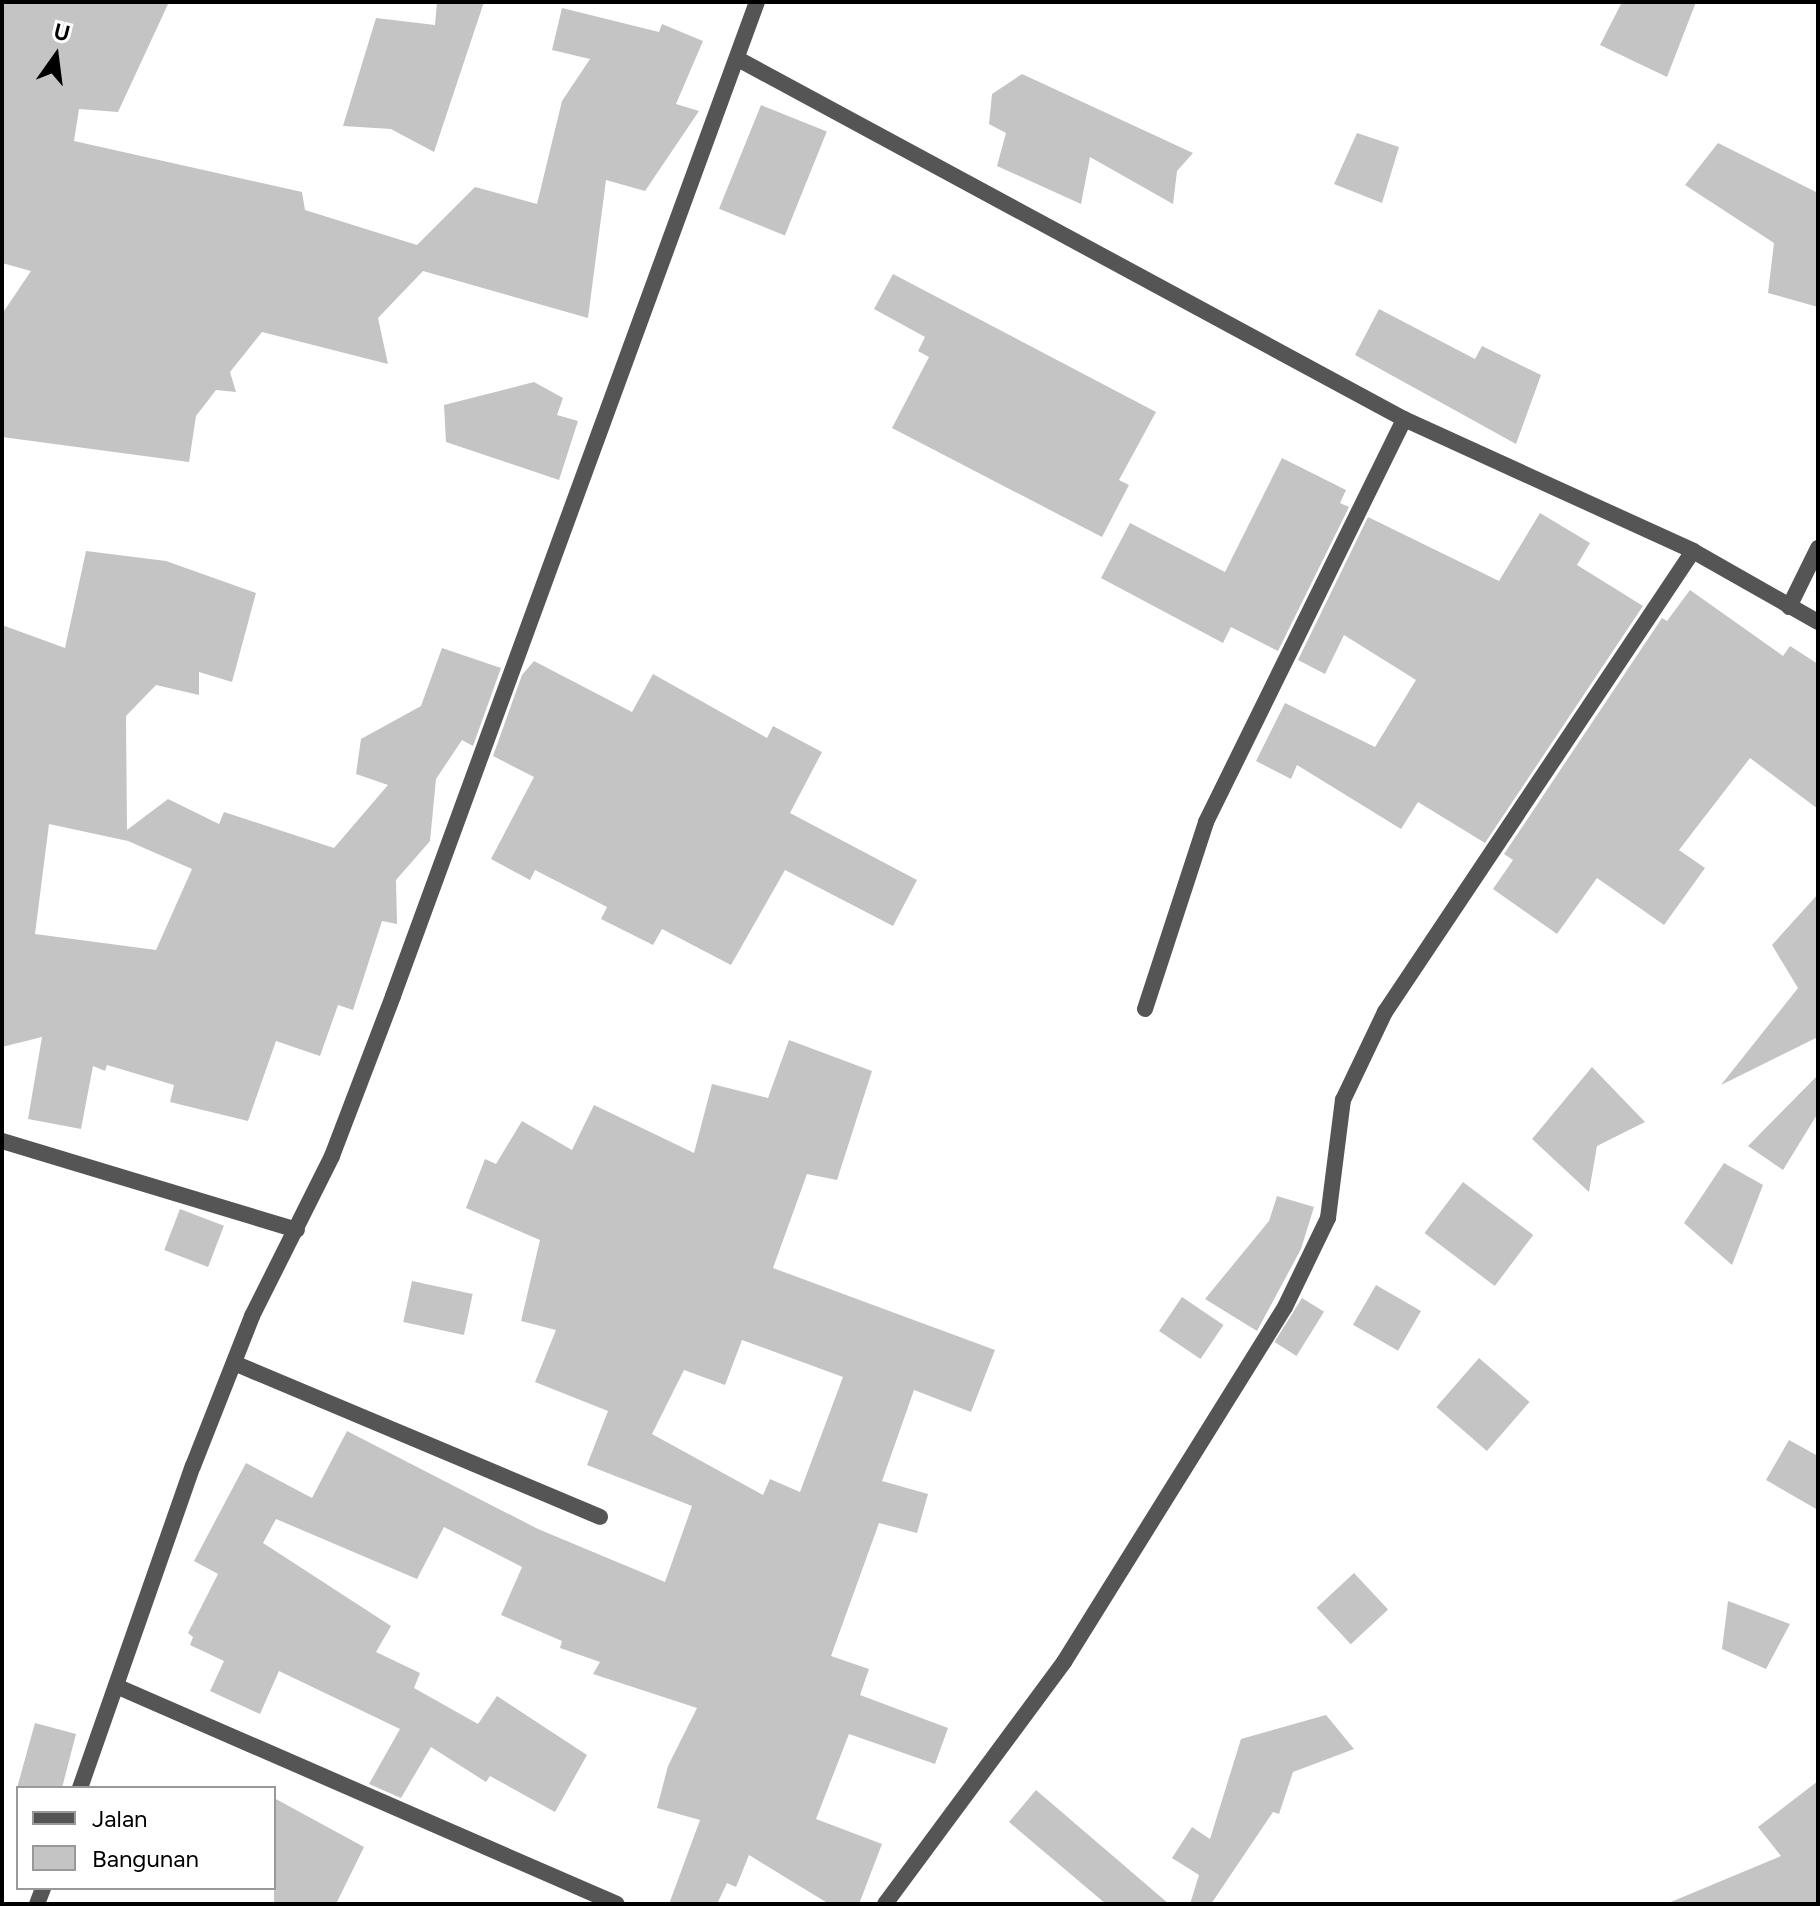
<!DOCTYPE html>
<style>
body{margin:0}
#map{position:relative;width:1820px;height:1906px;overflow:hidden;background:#fff;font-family:Figtree,sans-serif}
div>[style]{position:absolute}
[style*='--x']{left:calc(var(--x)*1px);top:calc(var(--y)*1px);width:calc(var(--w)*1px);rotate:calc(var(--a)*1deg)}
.building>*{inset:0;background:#c4c4c4;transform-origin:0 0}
.street>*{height:16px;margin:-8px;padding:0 8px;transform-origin:8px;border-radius:8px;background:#555}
span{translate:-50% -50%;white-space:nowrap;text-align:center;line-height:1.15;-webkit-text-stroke:6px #fff;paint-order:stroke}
.frame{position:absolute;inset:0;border:4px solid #000;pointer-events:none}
.legend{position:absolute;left:16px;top:1786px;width:260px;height:104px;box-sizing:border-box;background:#fff;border:2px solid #999;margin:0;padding:10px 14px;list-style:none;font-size:24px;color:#000}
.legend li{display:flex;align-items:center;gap:16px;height:40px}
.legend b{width:40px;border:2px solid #999}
.north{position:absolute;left:16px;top:16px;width:80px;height:80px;-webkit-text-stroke:6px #fff;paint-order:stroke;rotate:14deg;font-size:22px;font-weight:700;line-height:32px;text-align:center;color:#000}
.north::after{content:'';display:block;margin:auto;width:28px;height:36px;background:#000;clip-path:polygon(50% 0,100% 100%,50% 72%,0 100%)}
</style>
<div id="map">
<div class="building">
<div style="clip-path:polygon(2px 2px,169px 2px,118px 112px,79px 109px,74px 141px,302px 192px,305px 210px,417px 245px,475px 187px,537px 204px,562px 101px,590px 59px,552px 50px,562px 8px,659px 32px,662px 24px,703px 41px,676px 104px,699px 111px,645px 191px,606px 180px,588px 318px,423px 271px,378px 318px,388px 364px,262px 332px,230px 372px,236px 392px,216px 390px,196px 416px,189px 462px,2px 437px,2px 314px,31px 271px,2px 263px)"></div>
<div style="clip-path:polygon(437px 2px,484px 2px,434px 152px,391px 129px,343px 126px,376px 18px,435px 25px)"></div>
<div style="clip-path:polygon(1622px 2px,1696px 2px,1667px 77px,1600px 45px)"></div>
<div style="clip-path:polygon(1022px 74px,1193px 153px,1177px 171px,1173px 204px,1090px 157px,1081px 204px,997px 166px,1006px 133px,989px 124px,992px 94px)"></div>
<div style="left:761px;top:105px;width:71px;height:112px;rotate:22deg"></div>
<div style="clip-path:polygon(1357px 133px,1399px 147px,1382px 203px,1334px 184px)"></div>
<div style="clip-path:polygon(1718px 143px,1818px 193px,1818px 307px,1768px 293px,1774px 243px,1685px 185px)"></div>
<div style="clip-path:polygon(893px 274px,1156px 412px,1119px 480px,1129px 485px,1102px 537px,892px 428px,929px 357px,918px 351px,925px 337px,874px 309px)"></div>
<div style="clip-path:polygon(1379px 309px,1475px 359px,1482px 346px,1541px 375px,1516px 444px,1355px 355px)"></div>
<div style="clip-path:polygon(534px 382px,563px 398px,557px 415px,578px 421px,559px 480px,446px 442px,444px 405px)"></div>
<div style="clip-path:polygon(1282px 458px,1346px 490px,1340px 503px,1349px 507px,1278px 651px,1231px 627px,1223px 643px,1101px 578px,1130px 523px,1225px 572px)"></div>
<div style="clip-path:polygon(1540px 513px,1590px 543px,1577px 565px,1643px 606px,1485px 843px,1418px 802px,1401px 829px,1297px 765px,1291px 779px,1256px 761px,1285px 703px,1375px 747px,1416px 680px,1344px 635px,1325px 674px,1298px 660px,1368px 517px,1499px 581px)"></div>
<div style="clip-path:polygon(evenodd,86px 551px,166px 561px,256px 593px,232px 682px,199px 672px,199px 695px,156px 685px,126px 716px,127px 830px,168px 799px,219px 824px,224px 812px,334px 848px,388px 785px,356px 774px,361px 739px,421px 706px,442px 648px,501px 668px,473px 746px,462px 740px,436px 779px,430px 841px,396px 880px,397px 924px,382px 921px,353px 1010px,338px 1005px,320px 1056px,276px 1041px,248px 1121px,170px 1102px,174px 1085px,107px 1065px,105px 1071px,93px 1066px,81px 1129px,28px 1119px,42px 1037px,2px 1047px,2px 625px,65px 648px,86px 551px,49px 824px,128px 841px,192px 869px,156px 950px,35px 934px,49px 824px)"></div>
<div style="clip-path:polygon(1690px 590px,1783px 656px,1790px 646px,1818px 664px,1818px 809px,1750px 758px,1679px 850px,1705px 868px,1664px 925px,1597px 878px,1557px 934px,1493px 889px,1513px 860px,1504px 854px,1662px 618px,1667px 621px)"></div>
<div style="clip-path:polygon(534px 661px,632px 712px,653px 674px,767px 738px,773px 726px,822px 752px,790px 813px,917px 880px,893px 926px,785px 870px,731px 965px,662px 929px,653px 945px,601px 919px,607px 907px,535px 870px,530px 880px,491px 859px,534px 777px,493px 756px,522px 675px)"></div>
<div style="clip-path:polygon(1818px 894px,1818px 1037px,1721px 1085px,1798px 988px,1772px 945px)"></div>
<div style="clip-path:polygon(evenodd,789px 1040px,872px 1071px,837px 1180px,807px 1174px,773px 1268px,995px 1350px,971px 1412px,914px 1390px,882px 1481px,928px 1494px,917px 1533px,879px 1523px,831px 1656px,869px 1669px,860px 1695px,948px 1728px,935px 1764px,849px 1734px,816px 1819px,882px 1844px,859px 1904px,829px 1904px,749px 1855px,736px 1887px,727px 1883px,717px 1904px,669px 1904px,700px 1820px,657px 1808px,668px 1766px,697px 1708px,593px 1674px,600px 1662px,560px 1648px,562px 1641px,501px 1615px,522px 1567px,444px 1527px,417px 1579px,276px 1519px,263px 1543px,391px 1626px,376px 1652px,420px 1673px,414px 1688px,478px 1724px,497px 1696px,587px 1755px,555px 1812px,490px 1776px,486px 1782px,431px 1747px,401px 1798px,369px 1784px,400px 1729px,279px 1671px,260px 1714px,210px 1691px,224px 1661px,190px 1645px,193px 1637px,188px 1633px,218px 1574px,194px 1561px,246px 1463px,312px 1498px,347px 1431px,538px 1529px,665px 1582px,692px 1506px,587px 1465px,608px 1411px,535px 1382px,556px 1330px,521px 1321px,540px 1240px,466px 1208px,485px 1159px,496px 1164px,522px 1121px,572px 1150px,594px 1105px,694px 1153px,712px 1084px,768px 1098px,789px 1040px,742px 1340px,843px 1377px,800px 1492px,770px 1479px,763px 1495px,652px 1434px,684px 1370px,725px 1385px,742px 1340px)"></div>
<div style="clip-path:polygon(1592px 1067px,1645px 1122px,1597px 1146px,1589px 1192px,1532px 1139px)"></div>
<div style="clip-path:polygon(1818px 1075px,1818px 1113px,1783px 1170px,1748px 1146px)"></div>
<div style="clip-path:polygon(1724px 1163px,1763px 1185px,1732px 1265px,1684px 1223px)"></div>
<div style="left:1463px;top:1182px;width:88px;height:64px;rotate:37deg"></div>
<div style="clip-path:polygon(1277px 1196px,1314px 1207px,1301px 1249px,1257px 1331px,1205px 1299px,1269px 1221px)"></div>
<div style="left:180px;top:1209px;width:47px;height:44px;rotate:21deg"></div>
<div style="left:412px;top:1281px;width:62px;height:42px;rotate:12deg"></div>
<div style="left:1376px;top:1285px;width:52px;height:46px;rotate:30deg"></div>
<div style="left:1182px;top:1297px;width:50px;height:41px;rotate:34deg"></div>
<div style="left:1302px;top:1298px;width:26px;height:52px;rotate:32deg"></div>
<div style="left:1479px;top:1358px;width:67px;height:65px;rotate:41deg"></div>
<div style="clip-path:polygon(1789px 1440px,1818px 1456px,1818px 1510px,1766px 1480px)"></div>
<div style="left:1354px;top:1573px;width:50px;height:51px;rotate:47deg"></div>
<div style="clip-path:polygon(1728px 1601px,1790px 1624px,1766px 1669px,1722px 1649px)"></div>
<div style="clip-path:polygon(1326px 1715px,1354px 1749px,1293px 1772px,1279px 1814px,1273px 1812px,1211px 1904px,1190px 1904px,1199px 1875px,1172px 1858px,1192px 1827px,1210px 1839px,1241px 1739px)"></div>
<div style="clip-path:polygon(35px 1723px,76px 1734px,62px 1788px,17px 1788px)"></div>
<div style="clip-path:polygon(1818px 1781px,1818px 1904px,1666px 1904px,1781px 1856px,1758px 1827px)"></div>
<div style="clip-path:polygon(1036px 1790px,1169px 1904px,1106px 1904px,1009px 1822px)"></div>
<div style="clip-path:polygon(274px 1798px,364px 1847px,336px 1904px,274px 1904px)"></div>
</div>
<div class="street">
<div style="--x:738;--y:59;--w:757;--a:28.39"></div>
<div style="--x:1404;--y:419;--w:318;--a:24.5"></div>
<div style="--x:1693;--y:551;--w:144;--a:29.6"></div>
<div style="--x:1789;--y:607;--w:66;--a:-63.8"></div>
<div style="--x:1145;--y:1009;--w:197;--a:-71.9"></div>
<div style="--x:1206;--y:822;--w:449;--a:-63.8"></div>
<div style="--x:2;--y:1141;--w:308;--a:16.8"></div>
<div style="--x:234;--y:1363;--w:397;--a:22.8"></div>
<div style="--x:116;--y:1686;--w:546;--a:23.52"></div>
<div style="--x:80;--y:1788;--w:341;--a:-70.7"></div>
<div style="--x:193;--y:1466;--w:161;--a:-68.5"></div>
<div style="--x:252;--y:1316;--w:179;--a:-63.4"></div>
<div style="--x:332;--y:1156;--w:171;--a:-69.1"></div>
<div style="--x:393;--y:996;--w:1059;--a:-69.89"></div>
<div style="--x:37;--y:1904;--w:17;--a:-69"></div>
<div style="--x:885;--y:1904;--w:301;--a:-53.5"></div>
<div style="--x:1064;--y:1662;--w:418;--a:-58.1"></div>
<div style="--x:1285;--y:1307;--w:99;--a:-64.2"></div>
<div style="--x:1328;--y:1218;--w:119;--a:-82.8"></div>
<div style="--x:1343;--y:1100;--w:98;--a:-64.5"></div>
<div style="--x:1385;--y:1012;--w:554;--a:-56.25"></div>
</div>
<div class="frame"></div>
<ul class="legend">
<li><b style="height:10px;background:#555"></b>Jalan</li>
<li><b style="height:22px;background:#c4c4c4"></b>Bangunan</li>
</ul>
<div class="north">U</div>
</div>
